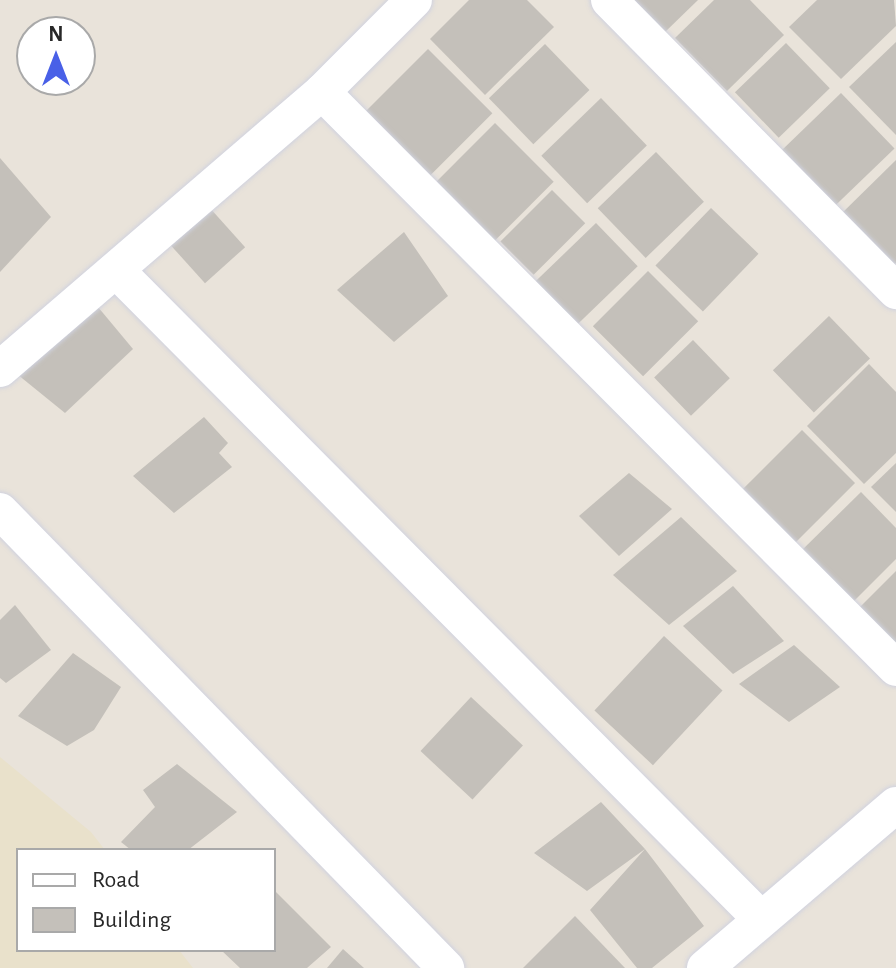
<!DOCTYPE html>
<style>
body{margin:0}
#map{position:relative;width:896px;height:968px;overflow:hidden;background:#e9e3da;font-family:"Alegreya Sans",sans-serif}
div>[style]{position:absolute}
[style*='--x']{left:calc(var(--x)*1px);top:calc(var(--y)*1px);width:calc(var(--w)*1px);rotate:calc(var(--a)*1deg)}
.education>*{inset:0;background:#e9e1cb}
.building>*{inset:0;background:#c4c0ba;transform-origin:0 0}
.roads{filter:drop-shadow(0 0 2px #d0d2df) drop-shadow(0 0 2px #d0d2df)}
.minor>*{height:36px;margin:-18px;padding:0 18px;transform-origin:18px;border-radius:18px;background:#fff}
span{translate:-50% -50%;white-space:nowrap;text-align:center;line-height:1.15;-webkit-text-stroke:7px #fff;paint-order:stroke}
.legend{position:absolute;left:16px;top:848px;width:260px;height:104px;box-sizing:border-box;background:#fff;border:2px solid #a9a9a9;margin:0;padding:10px 14px;list-style:none;font-size:24px;color:#282828}
.legend li{display:flex;align-items:center;gap:16px;height:40px}
.legend b{width:40px;border:2px solid #a9a9a9}
.north{position:absolute;left:16px;top:16px;width:80px;height:80px;box-sizing:border-box;background:#fff;border:2px solid #a9a9a9;border-radius:50%;rotate:0deg;font-size:22px;font-weight:700;line-height:32px;text-align:center;color:#282828}
.north::after{content:'';display:block;margin:auto;width:28px;height:36px;background:#4960e7;clip-path:polygon(50% 0,100% 100%,50% 72%,0 100%)}
</style>
<div id="map">
<div class="education">
<div style="clip-path:polygon(0 757px,91px 832px,105px 850px,18px 850px,18px 950px,179px 950px,193px 968px,0 968px)"></div>
</div>
<div class="building">
<div style="clip-path:polygon(469px 0,527px 0,554px 27px,485px 95px,430px 39px)"></div>
<div style="clip-path:polygon(630px 0,698px 0,663px 34px)"></div>
<div style="clip-path:polygon(714px 0,750px 0,784px 35px,727px 91px,675px 38px)"></div>
<div style="clip-path:polygon(817px 0,894px 0,896px 26px,841px 79px,789px 27px)"></div>
<div style="clip-path:polygon(896px 42px,896px 135px,849px 87px)"></div>
<div style="left:786px;top:43px;width:63px;height:71px;rotate:46deg"></div>
<div style="left:545px;top:44px;width:64px;height:78px;rotate:46deg"></div>
<div style="left:428px;top:49px;width:91px;height:94px;rotate:45deg"></div>
<div style="left:841px;top:93px;width:77px;height:87px;rotate:46deg"></div>
<div style="left:601px;top:98px;width:66px;height:83px;rotate:46deg"></div>
<div style="left:495px;top:123px;width:83px;height:83px;rotate:45deg"></div>
<div style="left:656px;top:152px;width:69px;height:81px;rotate:46deg"></div>
<div style="clip-path:polygon(0 158px,51px 217px,0 272px)"></div>
<div style="clip-path:polygon(896px 160px,896px 263px,889px 269px,838px 217px)"></div>
<div style="left:552px;top:190px;width:47px;height:73px;rotate:45deg"></div>
<div style="left:209px;top:207px;width:54px;height:54px;rotate:48deg"></div>
<div style="left:711px;top:208px;width:66px;height:80px;rotate:44deg"></div>
<div style="left:596px;top:223px;width:60px;height:93px;rotate:46deg"></div>
<div style="clip-path:polygon(404px 232px,448px 296px,394px 342px,337px 290px)"></div>
<div style="left:648px;top:271px;width:71px;height:78px;rotate:45deg"></div>
<div style="clip-path:polygon(98px 307px,133px 349px,65px 413px,12px 370px)"></div>
<div style="left:829px;top:316px;width:59px;height:78px;rotate:46deg"></div>
<div style="left:693px;top:340px;width:53px;height:54px;rotate:46deg"></div>
<div style="clip-path:polygon(869px 364px,896px 392px,896px 453px,864px 484px,807px 426px)"></div>
<div style="clip-path:polygon(204px 417px,228px 443px,219px 453px,232px 467px,174px 513px,133px 476px)"></div>
<div style="left:802px;top:430px;width:75px;height:92px;rotate:45deg"></div>
<div style="clip-path:polygon(896px 463px,896px 512px,871px 487px)"></div>
<div style="clip-path:polygon(629px 473px,672px 509px,619px 556px,579px 516px)"></div>
<div style="clip-path:polygon(861px 492px,896px 528px,896px 559px,848px 607px,797px 555px)"></div>
<div style="clip-path:polygon(681px 517px,737px 571px,669px 625px,613px 575px)"></div>
<div style="clip-path:polygon(896px 571px,896px 652px,856px 611px)"></div>
<div style="clip-path:polygon(733px 586px,784px 641px,733px 674px,683px 626px)"></div>
<div style="clip-path:polygon(15px 605px,51px 650px,6px 683px,0 678px,0 620px)"></div>
<div style="left:664px;top:636px;width:80px;height:102px;rotate:43deg"></div>
<div style="clip-path:polygon(794px 645px,840px 687px,789px 722px,739px 684px)"></div>
<div style="clip-path:polygon(73px 653px,121px 687px,94px 730px,67px 746px,18px 716px)"></div>
<div style="left:471px;top:697px;width:71px;height:74px;rotate:43deg"></div>
<div style="clip-path:polygon(177px 764px,237px 812px,188px 850px,131px 850px,121px 842px,155px 807px,143px 790px)"></div>
<div style="clip-path:polygon(601px 802px,645px 849px,704px 926px,652px 968px,637px 968px,590px 910px,645px 849px,587px 891px,534px 853px)"></div>
<div style="clip-path:polygon(276px 892px,331px 947px,307px 968px,240px 968px,221px 950px,274px 950px)"></div>
<div style="clip-path:polygon(575px 916px,625px 968px,523px 968px)"></div>
<div style="clip-path:polygon(343px 949px,364px 968px,327px 968px)"></div>
</div>
<div class="roads">
<div class="minor">
<div style="--x:609;--y:0;--w:409;--a:45.4"></div>
<div style="--x:322;--y:92;--w:813;--a:45.1"></div>
<div style="--x:116;--y:270;--w:915;--a:45.18"></div>
<div style="--x:0;--y:369;--w:425;--a:-40.7"></div>
<div style="--x:322;--y:92;--w:130;--a:-45"></div>
<div style="--x:0;--y:511;--w:639;--a:45.7"></div>
<div style="--x:705;--y:968;--w:251;--a:-40.5"></div>
</div>
</div>
<ul class="legend">
<li><b style="height:10px;background:#fff"></b>Road</li>
<li><b style="height:22px;background:#c4c0ba"></b>Building</li>
</ul>
<div class="north">N</div>
</div>
